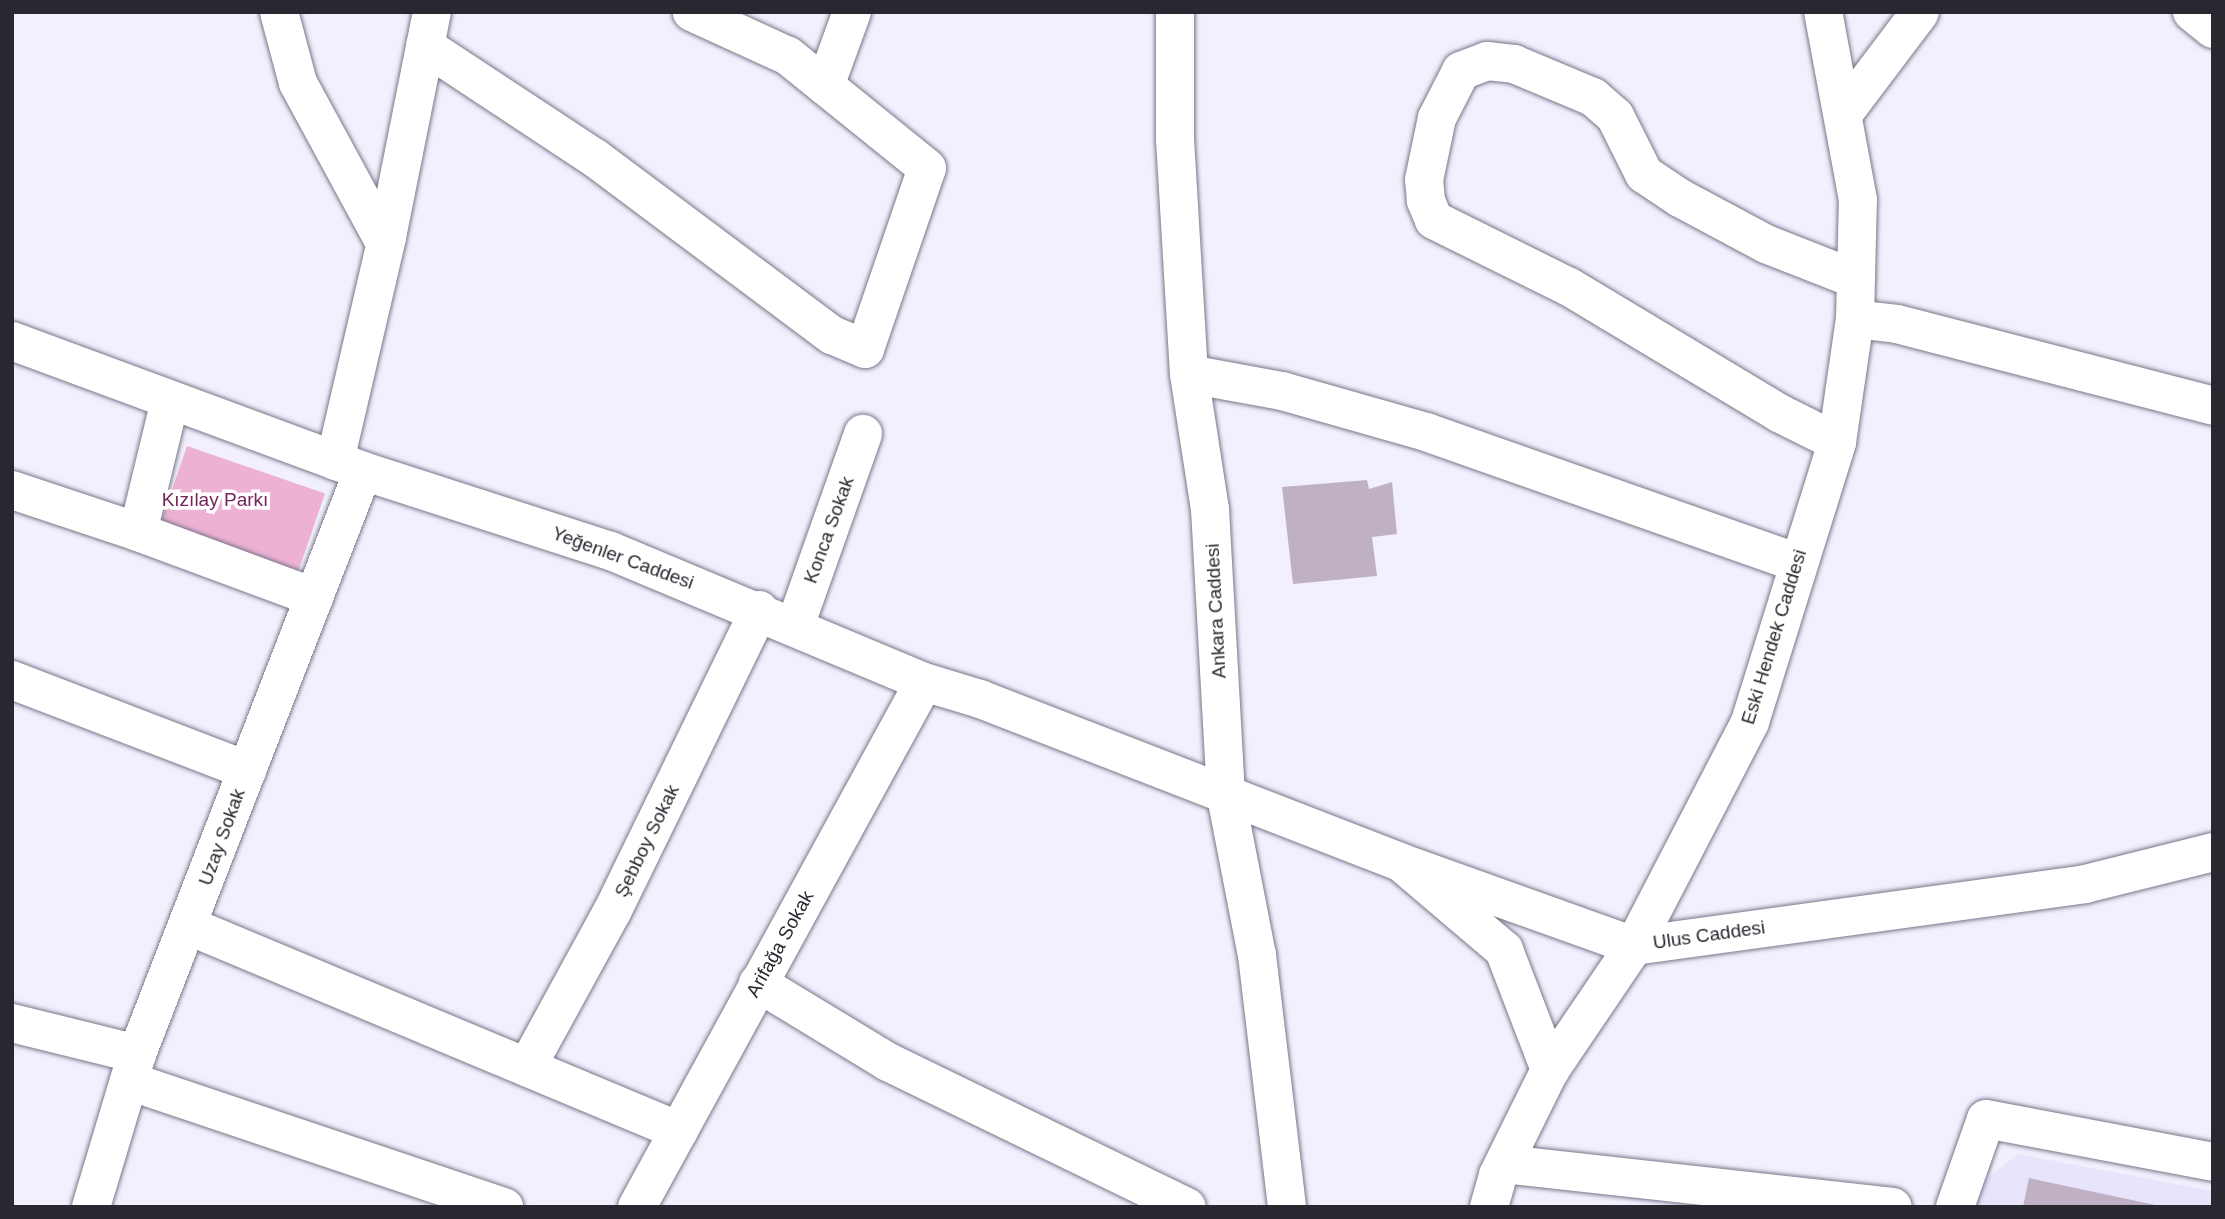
<!DOCTYPE html>
<meta charset="utf-8">
<style>
body{margin:0}
#map{position:relative;width:2225px;height:1219px;overflow:hidden;background:#f2f0fd;font-family:Arial,sans-serif}
div>[style]{position:absolute}
[style*='--x']{left:calc(var(--x)*1px);top:calc(var(--y)*1px);width:calc(var(--w)*1px);rotate:calc(var(--a)*1deg)}
.built>*{inset:0;background:#e7e4fc}
.green>*{inset:0;background:#edb2d3;transform-origin:0 0}
.building>*{inset:0;background:#bfb1c3}
.roads{filter:drop-shadow(0 0 2px #79768a) drop-shadow(0 0 2px #79768a)}
.street>*{height:38px;margin:-19px;padding:0 19px;transform-origin:19px;border-radius:19px;background:#fff}
.secondary>*{height:38px;margin:-19px;padding:0 19px;transform-origin:19px;border-radius:19px;background:#fff}
span{translate:-50% -50%;white-space:nowrap;text-align:center;line-height:1.15;-webkit-text-stroke:7px #fff;paint-order:stroke}
.park-label{font-size:19px;color:#77245a}
.street-label{font-size:19px;color:#292830}
.frame{position:absolute;inset:0;border:14px solid #292830;pointer-events:none}
</style>
<div id="map">
<div class="built">
<div style="clip-path:polygon(2018px 1154px,2213px 1191px,2213px 1207px,1973px 1207px,1978px 1185px)"></div>
</div>
<div class="green">
<div style="left:187px;top:446px;width:146px;height:84px;rotate:19deg"></div>
</div>
<div class="building">
<div style="clip-path:polygon(1367px 480px,1369px 489px,1392px 482px,1397px 534px,1372px 537px,1377px 576px,1293px 584px,1282px 487px)"></div>
<div style="clip-path:polygon(2029px 1178px,2160px 1206px,2160px 1207px,2023px 1207px)"></div>
</div>
<div class="roads">
<div class="street">
<div style="--x:279;--y:12;--w:73;--a:75"></div>
<div style="--x:298;--y:83;--w:182;--a:61.5"></div>
<div style="--x:2192;--y:12;--w:27;--a:39"></div>
<div style="--x:425;--y:46;--w:204;--a:33.4"></div>
<div style="--x:595;--y:158;--w:296;--a:36.8"></div>
<div style="--x:832;--y:335;--w:36;--a:23"></div>
<div style="--x:865;--y:349;--w:191;--a:-71.1"></div>
<div style="--x:927;--y:168;--w:179;--a:-141.1"></div>
<div style="--x:788;--y:56;--w:106;--a:-155.4"></div>
<div style="--x:825;--y:86;--w:79;--a:-70"></div>
<div style="--x:1844;--y:113;--w:126;--a:-53"></div>
<div style="--x:1855;--y:319;--w:42;--a:6.8"></div>
<div style="--x:1897;--y:324;--w:326;--a:14.5"></div>
<div style="--x:1189;--y:374;--w:95;--a:10.4"></div>
<div style="--x:1282;--y:391;--w:150;--a:15.9"></div>
<div style="--x:1426;--y:432;--w:393;--a:19.4"></div>
<div style="--x:1837;--y:442;--w:65;--a:-153.4"></div>
<div style="--x:1779;--y:413;--w:245;--a:-149"></div>
<div style="--x:1569;--y:287;--w:151;--a:-153.6"></div>
<div style="--x:1434;--y:220;--w:21;--a:-113"></div>
<div style="--x:1426;--y:201;--w:21;--a:-95"></div>
<div style="--x:1424;--y:180;--w:63;--a:-78.2"></div>
<div style="--x:1437;--y:118;--w:53;--a:-62.9"></div>
<div style="--x:1461;--y:71;--w:28;--a:-21"></div>
<div style="--x:1487;--y:61;--w:27;--a:6"></div>
<div style="--x:1514;--y:64;--w:86;--a:22.7"></div>
<div style="--x:1593;--y:97;--w:29;--a:41"></div>
<div style="--x:1615;--y:116;--w:65;--a:63.4"></div>
<div style="--x:1644;--y:174;--w:43;--a:33.7"></div>
<div style="--x:1680;--y:198;--w:98;--a:28.1"></div>
<div style="--x:1766;--y:244;--w:96;--a:21.5"></div>
<div style="--x:335;--y:461;--w:230;--a:-76.9"></div>
<div style="--x:387;--y:237;--w:229;--a:-78.7"></div>
<div style="--x:12;--y:490;--w:133;--a:18.4"></div>
<div style="--x:138;--y:532;--w:135;--a:-76.3"></div>
<div style="--x:138;--y:532;--w:188;--a:20.3"></div>
<div style="--x:795;--y:626;--w:204;--a:-70.5"></div>
<div style="--x:12;--y:680;--w:252;--a:21"></div>
<div style="--x:1403;--y:864;--w:133;--a:40.4"></div>
<div style="--x:1504;--y:950;--w:129;--a:69"></div>
<div style="--x:189;--y:926;--w:531;--a:22.7"></div>
<div style="--x:1634;--y:946;--w:252;--a:-62.6"></div>
<div style="--x:1750;--y:722;--w:293;--a:-72.7"></div>
<div style="--x:1837;--y:442;--w:124;--a:-81.7"></div>
<div style="--x:1855;--y:319;--w:119;--a:-88.6"></div>
<div style="--x:1858;--y:200;--w:191;--a:-100.5"></div>
<div style="--x:758;--y:983;--w:152;--a:31.3"></div>
<div style="--x:888;--y:1062;--w:332;--a:25.9"></div>
<div style="--x:12;--y:1023;--w:129;--a:13.9"></div>
<div style="--x:527;--y:1067;--w:177;--a:-61.3"></div>
<div style="--x:612;--y:912;--w:336;--a:-64"></div>
<div style="--x:129;--y:1081;--w:396;--a:18.6"></div>
<div style="--x:1504;--y:1164;--w:391;--a:6.3"></div>
<div style="--x:91;--y:1207;--w:160;--a:-73.3"></div>
<div style="--x:137;--y:1054;--w:625;--a:-68.81"></div>
<div style="--x:637;--y:1207;--w:598;--a:-61.34"></div>
<div style="--x:1955;--y:1207;--w:93;--a:-70.6"></div>
<div style="--x:1986;--y:1119;--w:231;--a:10.7"></div>
</div>
<div class="secondary">
<div style="--x:1175;--y:12;--w:127;--a:90"></div>
<div style="--x:1175;--y:139;--w:235;--a:86.6"></div>
<div style="--x:1189;--y:374;--w:137;--a:81.2"></div>
<div style="--x:1210;--y:509;--w:287;--a:86.8"></div>
<div style="--x:1226;--y:796;--w:162;--a:79"></div>
<div style="--x:1257;--y:955;--w:254;--a:83.2"></div>
<div style="--x:12;--y:341;--w:374;--a:20.3"></div>
<div style="--x:363;--y:471;--w:261;--a:17.9"></div>
<div style="--x:611;--y:551;--w:339;--a:22.7"></div>
<div style="--x:924;--y:682;--w:59;--a:16.9"></div>
<div style="--x:980;--y:699;--w:453;--a:21.2"></div>
<div style="--x:1402;--y:863;--w:246;--a:19.7"></div>
<div style="--x:1634;--y:946;--w:455;--a:-7.8"></div>
<div style="--x:2085;--y:884;--w:132;--a:-14"></div>
<div style="--x:1489;--y:1207;--w:33;--a:-74"></div>
<div style="--x:1498;--y:1175;--w:117;--a:-63.7"></div>
<div style="--x:1550;--y:1070;--w:150;--a:-55.9"></div>
</div>
</div>
<div class="park-label">
<span style="left:215px;top:500px">Kızılay Parkı</span>
</div>
<div class="street-label">
<span style="left:829px;top:530px;rotate:-70deg">Konca Sokak</span>
<span style="left:623px;top:558px;rotate:20deg">Yeğenler Caddesi</span>
<span style="left:1216px;top:611px;rotate:-93deg">Ankara Caddesi</span>
<span style="left:1774px;top:637px;rotate:-73deg">Eski Hendek Caddesi</span>
<span style="left:222px;top:837px;rotate:-70deg">Uzay Sokak</span>
<span style="left:647px;top:841px;rotate:-64deg">Şebboy Sokak</span>
<span style="left:1709px;top:935px;rotate:-8deg">Ulus Caddesi</span>
<span style="left:780px;top:944px;rotate:-61deg">Arifağa Sokak</span>
</div>
<div class="frame"></div>
</div>
